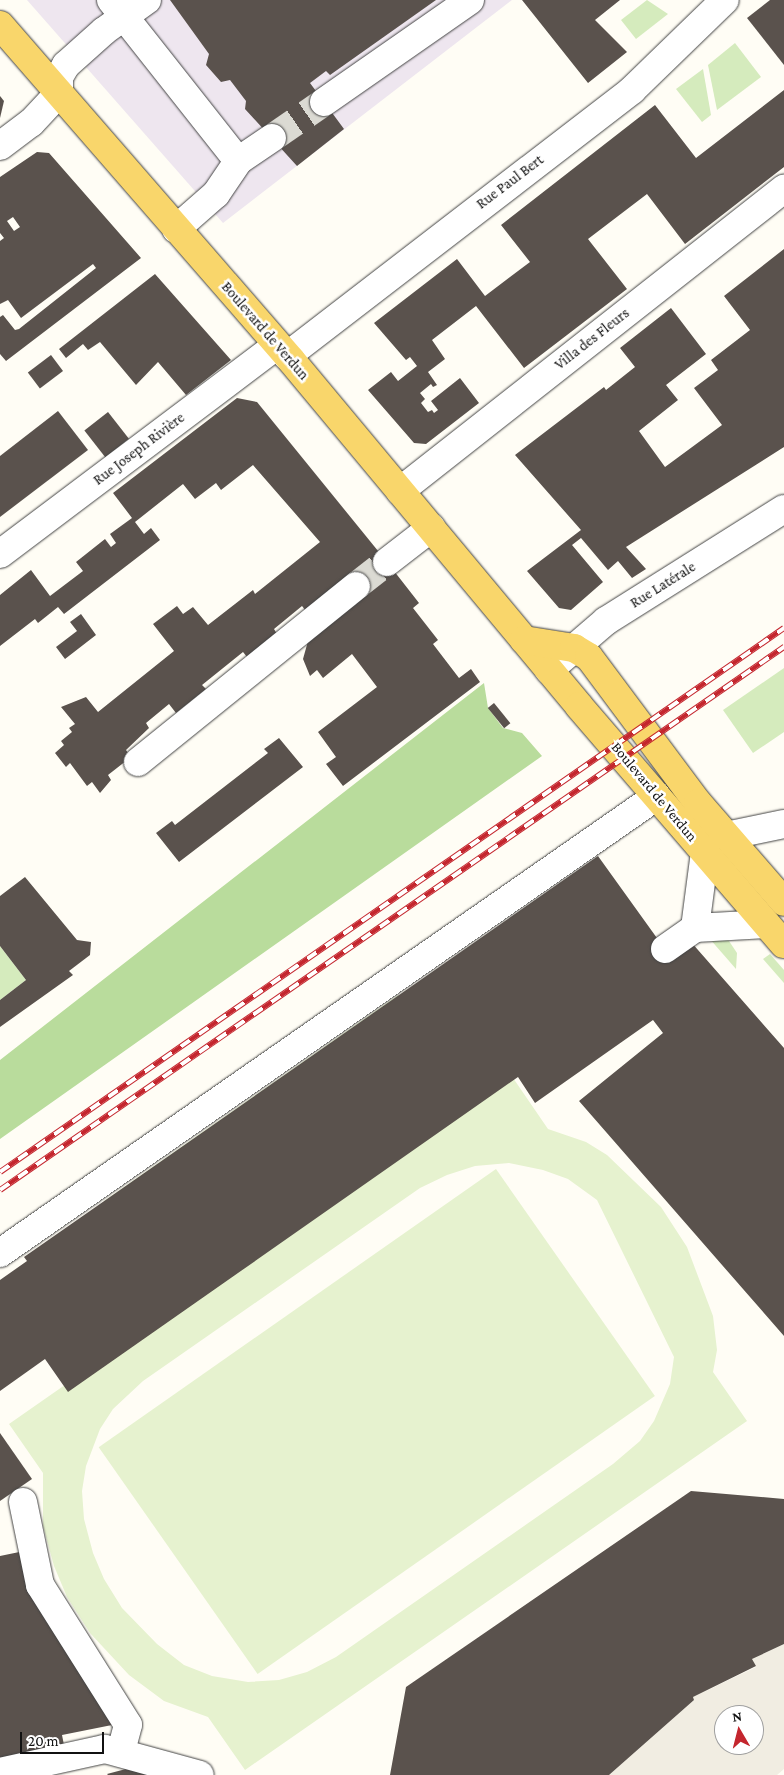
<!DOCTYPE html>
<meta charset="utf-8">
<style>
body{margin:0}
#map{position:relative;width:784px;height:1775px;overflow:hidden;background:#fffdf5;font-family:"Crimson Pro",serif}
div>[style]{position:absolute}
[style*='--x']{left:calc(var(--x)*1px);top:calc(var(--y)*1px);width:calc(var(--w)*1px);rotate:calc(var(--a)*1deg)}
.industrial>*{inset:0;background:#eee6ef}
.green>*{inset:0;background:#d5ebbd}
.forest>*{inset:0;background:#b9dc9c}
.pitch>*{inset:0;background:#e6f2cf;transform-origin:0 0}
.plaza>*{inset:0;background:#f1ede2}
.building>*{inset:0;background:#5a524d;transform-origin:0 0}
.minor-tunnel>*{height:28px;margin-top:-14px;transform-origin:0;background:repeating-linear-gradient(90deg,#dbdad3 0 28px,transparent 0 42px)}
.roads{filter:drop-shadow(0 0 1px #444) drop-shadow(0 0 1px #444)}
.minor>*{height:28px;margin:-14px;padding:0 14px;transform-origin:14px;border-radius:14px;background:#fff}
.major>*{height:28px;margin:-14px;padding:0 14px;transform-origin:14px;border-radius:14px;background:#f9d66b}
.rail>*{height:5.5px;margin-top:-2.75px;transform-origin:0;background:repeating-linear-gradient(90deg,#fff 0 11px,#c4262e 0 22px);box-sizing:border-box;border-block:1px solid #c4262e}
span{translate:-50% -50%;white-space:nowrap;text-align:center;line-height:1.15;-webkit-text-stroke:5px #fff;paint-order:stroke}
.street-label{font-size:15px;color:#111}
.north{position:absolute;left:714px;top:1705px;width:50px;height:50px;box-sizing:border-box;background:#fff;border:1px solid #a0a0a0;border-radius:50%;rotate:352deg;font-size:14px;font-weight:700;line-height:20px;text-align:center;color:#111}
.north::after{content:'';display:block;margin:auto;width:18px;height:22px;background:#c4262e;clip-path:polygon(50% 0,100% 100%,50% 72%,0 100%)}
.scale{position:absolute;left:20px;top:1732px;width:84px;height:22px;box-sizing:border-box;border:2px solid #111;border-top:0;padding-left:6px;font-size:15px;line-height:18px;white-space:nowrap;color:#111;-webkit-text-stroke:4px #fff;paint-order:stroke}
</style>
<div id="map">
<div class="industrial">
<div style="clip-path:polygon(27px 0,512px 0,223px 223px)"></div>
</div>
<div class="green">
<div style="clip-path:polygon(647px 0,668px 14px,636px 39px,621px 20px)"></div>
<div style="clip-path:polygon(735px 43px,761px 77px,717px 110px,708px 65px)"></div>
<div style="clip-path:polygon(703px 69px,711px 115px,702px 122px,676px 89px)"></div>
<div style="clip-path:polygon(784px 668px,784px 732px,753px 753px,723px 710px)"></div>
<div style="clip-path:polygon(709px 938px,727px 938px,737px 953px,736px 969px)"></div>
<div style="clip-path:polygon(0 946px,26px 980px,0 1000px)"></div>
<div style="clip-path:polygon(770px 954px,784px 970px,784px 983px,763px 959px)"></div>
</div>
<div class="forest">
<div style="clip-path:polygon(484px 683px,488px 708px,503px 728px,522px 733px,542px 756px,0 1139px,0 1060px)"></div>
</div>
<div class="pitch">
<div style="clip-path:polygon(evenodd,398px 995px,471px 1102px,511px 1075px,548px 1129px,586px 1142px,607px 1155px,661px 1207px,687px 1247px,713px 1316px,717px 1350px,713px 1372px,747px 1421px,245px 1770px,208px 1717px,164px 1701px,129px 1675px,90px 1633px,67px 1597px,54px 1566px,43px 1526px,43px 1473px,9px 1424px,178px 1306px,104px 1201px,398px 995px,509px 1163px,543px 1170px,568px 1179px,597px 1200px,674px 1357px,670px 1384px,654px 1421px,640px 1441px,613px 1464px,336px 1657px,307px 1672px,279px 1680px,248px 1682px,212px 1676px,184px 1665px,157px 1644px,122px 1608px,104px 1579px,93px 1553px,84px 1519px,82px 1491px,86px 1466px,100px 1429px,113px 1409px,143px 1381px,420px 1188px,447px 1175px,475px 1166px,509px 1163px)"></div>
<div style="left:496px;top:1169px;width:277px;height:485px;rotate:55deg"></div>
</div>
<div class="plaza">
<div style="clip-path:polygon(evenodd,784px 1644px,784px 1769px,777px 1775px,609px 1775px,694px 1700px,693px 1697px,756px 1667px,752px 1659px,784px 1644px,724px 1715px,754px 1715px,754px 1745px,724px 1745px,724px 1715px)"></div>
</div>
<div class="building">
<div style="clip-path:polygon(170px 0,436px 0,330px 75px,326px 71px,310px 83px,344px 129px,297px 166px,245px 109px,246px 101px,230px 80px,221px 82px,206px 65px,209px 54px)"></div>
<div style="clip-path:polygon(522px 0,620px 0,595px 20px,627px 52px,588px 83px)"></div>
<div style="clip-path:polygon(770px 0,784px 0,784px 65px,747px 18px)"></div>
<div style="clip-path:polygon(784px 90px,784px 167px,685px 244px,647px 194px,588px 239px,627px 289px,524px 368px,476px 306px,432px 340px,445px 359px,428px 372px,437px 385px,433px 387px,431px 384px,420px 393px,425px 399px,421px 403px,428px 412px,432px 410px,434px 413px,438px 410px,431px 401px,460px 378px,479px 403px,426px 444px,414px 443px,368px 390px,391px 372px,398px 381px,417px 366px,410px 357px,406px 360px,374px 323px,457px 259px,485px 296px,530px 262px,501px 225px,655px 105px,696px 158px)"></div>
<div style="clip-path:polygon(0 96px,4px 101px,0 118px)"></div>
<div style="clip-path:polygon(evenodd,37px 152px,49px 153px,141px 258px,6px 361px,0 354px,0 317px,3px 315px,15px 330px,19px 329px,96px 268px,93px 264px,21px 318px,8px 300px,0 304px,0 241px,4px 238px,0 233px,0 177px,37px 152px,13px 217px,20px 227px,14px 231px,7px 221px,13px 217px)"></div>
<div style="clip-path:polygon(784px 249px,784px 447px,626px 547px,646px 569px,632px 578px,618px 561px,608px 570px,581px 538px,572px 545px,603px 582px,571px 610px,559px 608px,527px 571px,581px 530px,515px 455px,604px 387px,606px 390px,635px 367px,620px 348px,671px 308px,706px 354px,666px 385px,678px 400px,639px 431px,665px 467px,722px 425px,694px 388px,718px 370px,711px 360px,750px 330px,724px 296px)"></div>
<div style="clip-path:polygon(155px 274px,231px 360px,186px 395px,158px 362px,136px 385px,100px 342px,88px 350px,83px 344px,66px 358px,59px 349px)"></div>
<div style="left:51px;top:355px;width:20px;height:29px;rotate:53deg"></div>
<div style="clip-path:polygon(237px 398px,257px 402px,387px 562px,419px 603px,413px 608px,438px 640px,433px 644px,459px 678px,471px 669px,480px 682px,343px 786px,326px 764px,336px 757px,318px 732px,377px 687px,352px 654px,323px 678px,317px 670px,310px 676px,303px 659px,308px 641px,306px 611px,302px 606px,274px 629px,277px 634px,247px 657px,243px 652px,202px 685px,206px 689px,176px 713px,169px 704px,146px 723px,149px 728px,126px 750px,131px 757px,108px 775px,111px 780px,100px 793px,92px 782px,87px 786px,70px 763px,66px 767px,55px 753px,64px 745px,61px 741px,72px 732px,69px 728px,75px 724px,61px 707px,86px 697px,98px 712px,174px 651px,153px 624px,177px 606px,183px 614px,193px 607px,208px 625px,253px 590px,255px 594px,320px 542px,253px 465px,221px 490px,216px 483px,195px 499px,183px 484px,135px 522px,144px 534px,151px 528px,160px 540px,64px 614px,58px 607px,38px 623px,35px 619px,0 646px,0 595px,31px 570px,50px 596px,83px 571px,76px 562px,105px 539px,111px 547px,116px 543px,110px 534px,132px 518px,113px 493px)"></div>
<div style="clip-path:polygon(58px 411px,88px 450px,0 517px,0 456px)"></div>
<div style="left:108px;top:412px;width:34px;height:30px;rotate:52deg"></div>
<div style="clip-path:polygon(81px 614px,96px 635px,65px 659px,56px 647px,77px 631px,70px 622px)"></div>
<div style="left:494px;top:703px;width:26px;height:8px;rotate:51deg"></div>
<div style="clip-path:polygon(279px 738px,303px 767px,179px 862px,156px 833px,172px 821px,175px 825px,268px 753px,264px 749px)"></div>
<div style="clip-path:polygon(598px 856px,672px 959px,691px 942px,784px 1048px,784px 1336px,579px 1101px,663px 1033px,653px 1020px,535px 1103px,518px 1077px,68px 1392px,45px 1359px,0 1391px,0 1280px,27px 1261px,24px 1257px)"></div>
<div style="clip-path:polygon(25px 877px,77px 940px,91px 942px,90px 955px,69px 971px,73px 975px,0 1027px,0 1000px,26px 980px,0 946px,0 896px)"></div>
<div style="clip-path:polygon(0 1433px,32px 1479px,0 1501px)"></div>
<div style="clip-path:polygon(691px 1491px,784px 1499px,784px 1644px,752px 1659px,756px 1666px,693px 1697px,694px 1700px,609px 1775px,390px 1775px,406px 1687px)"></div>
<div style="clip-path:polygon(29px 1550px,117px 1724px,62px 1735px,65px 1750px,0 1764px,0 1556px)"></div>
<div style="clip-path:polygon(141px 1765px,168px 1775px,108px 1775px,107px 1774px)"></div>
</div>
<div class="minor-tunnel">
<div style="--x:272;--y:138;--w:63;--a:-34.7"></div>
<div style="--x:356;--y:586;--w:39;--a:-38"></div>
</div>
<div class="roads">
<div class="minor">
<div style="--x:111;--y:0;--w:205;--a:51.7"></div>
<div style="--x:324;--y:102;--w:178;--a:-34.9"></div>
<div style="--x:0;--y:146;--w:39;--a:-37"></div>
<div style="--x:31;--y:123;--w:41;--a:-47"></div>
<div style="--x:59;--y:93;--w:16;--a:-90"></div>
<div style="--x:59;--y:77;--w:14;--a:-60"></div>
<div style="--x:66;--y:65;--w:51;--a:-41.8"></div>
<div style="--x:104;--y:31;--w:53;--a:-35.8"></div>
<div style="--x:176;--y:229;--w:53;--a:-41.2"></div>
<div style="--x:216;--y:194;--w:40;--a:-56"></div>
<div style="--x:238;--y:161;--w:41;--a:-34.1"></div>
<div style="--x:287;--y:356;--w:436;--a:-37.6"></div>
<div style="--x:632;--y:90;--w:129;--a:-44.1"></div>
<div style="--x:400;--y:491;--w:489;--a:-38.2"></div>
<div style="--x:0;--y:554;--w:347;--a:-37"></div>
<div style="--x:387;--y:562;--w:56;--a:-37.7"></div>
<div style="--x:549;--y:670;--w:75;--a:-40.7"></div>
<div style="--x:606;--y:621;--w:210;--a:-32.2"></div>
<div style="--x:138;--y:762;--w:280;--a:-38.9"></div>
<div style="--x:726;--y:836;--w:59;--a:-11.7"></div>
<div style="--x:705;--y:852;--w:77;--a:97.5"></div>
<div style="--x:695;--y:928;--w:71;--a:-3.2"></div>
<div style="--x:665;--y:949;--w:37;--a:-35"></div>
<div style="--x:0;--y:1253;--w:800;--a:-34.82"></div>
<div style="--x:23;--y:1502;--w:85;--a:78.4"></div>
<div style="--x:40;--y:1585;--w:165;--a:57.8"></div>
<div style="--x:128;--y:1725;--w:28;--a:105"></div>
<div style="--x:0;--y:1772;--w:107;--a:-12.4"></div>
<div style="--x:105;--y:1749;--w:98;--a:15.3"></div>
</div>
<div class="major">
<div style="--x:0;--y:25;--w:444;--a:49"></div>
<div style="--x:291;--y:360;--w:450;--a:50.2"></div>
<div style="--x:579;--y:706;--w:314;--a:49.3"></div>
<div style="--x:524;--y:640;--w:51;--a:9.1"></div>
<div style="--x:574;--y:648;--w:17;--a:31"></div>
<div style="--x:589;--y:657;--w:182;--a:53.3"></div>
<div style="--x:698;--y:803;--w:131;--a:49"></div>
</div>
</div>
<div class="rail">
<div style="--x:0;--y:1172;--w:954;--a:-34.76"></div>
<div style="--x:0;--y:1190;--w:954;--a:-34.71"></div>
</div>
<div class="street-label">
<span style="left:510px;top:182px;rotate:-37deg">Rue Paul Bert</span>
<span style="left:265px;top:331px;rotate:49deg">Boulevard de Verdun</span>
<span style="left:592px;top:339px;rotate:-38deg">Villa des Fleurs</span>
<span style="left:139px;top:449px;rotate:-37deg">Rue Joseph Rivière</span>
<span style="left:663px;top:585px;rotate:-32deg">Rue Latérale</span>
<span style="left:654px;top:792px;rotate:50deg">Boulevard de Verdun</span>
</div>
<div class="north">N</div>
<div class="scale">20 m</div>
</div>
